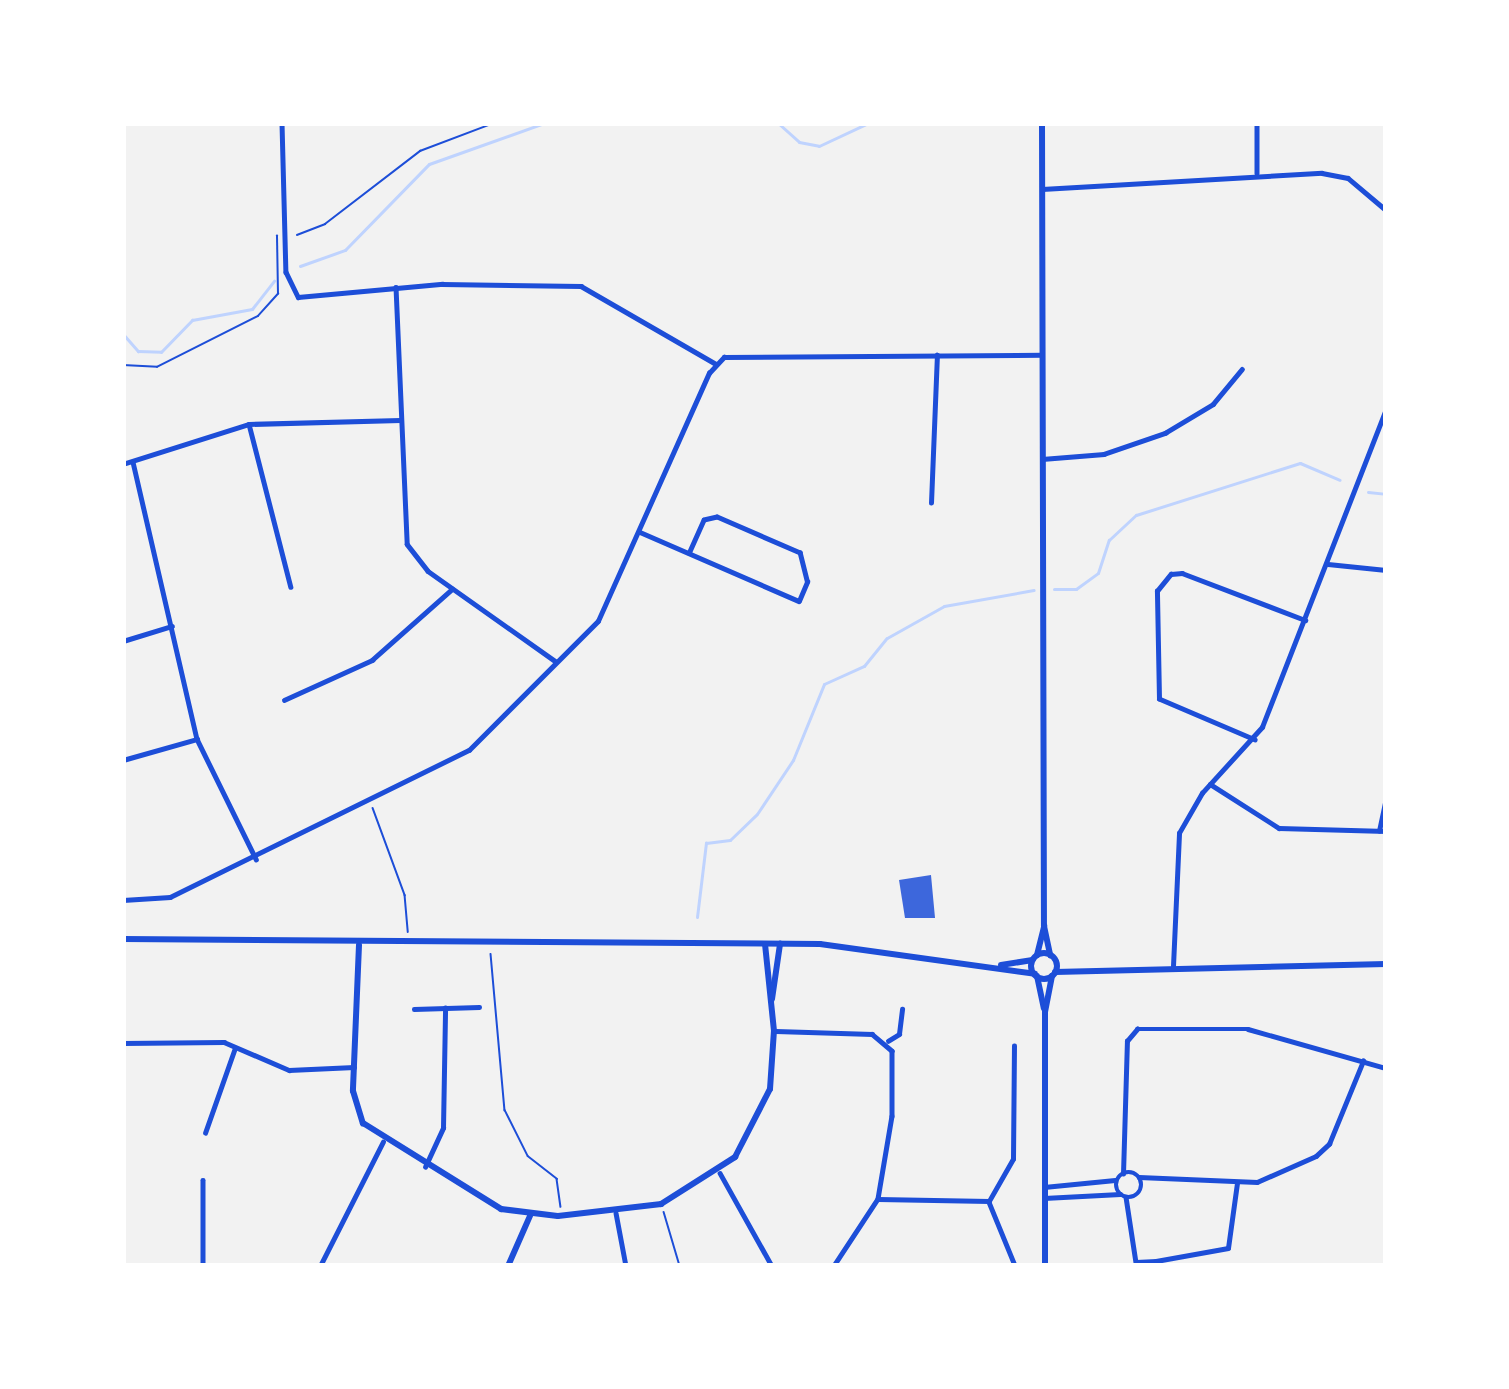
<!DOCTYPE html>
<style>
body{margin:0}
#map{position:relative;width:1509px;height:1389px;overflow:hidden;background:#f2f2f2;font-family:Karla,sans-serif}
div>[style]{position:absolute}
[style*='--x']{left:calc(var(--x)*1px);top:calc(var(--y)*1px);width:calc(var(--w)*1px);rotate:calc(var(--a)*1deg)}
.stream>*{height:3px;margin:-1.5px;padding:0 1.5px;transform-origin:1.5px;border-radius:1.5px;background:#bfd3fe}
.building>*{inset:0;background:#3d67dc}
.path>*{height:1.5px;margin:-0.75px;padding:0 0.75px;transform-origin:0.75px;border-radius:0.75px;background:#1d4ed8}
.minor>*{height:4.5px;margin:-2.25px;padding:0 2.25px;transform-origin:2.25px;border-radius:2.25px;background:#1d4ed8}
.minor>.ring{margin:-2.25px;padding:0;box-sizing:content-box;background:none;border:4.5px solid #1d4ed8;border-radius:50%}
.tertiary>*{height:6px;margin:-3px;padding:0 3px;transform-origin:3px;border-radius:3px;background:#1d4ed8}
.secondary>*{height:6px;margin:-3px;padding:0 3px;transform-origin:3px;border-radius:3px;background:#1d4ed8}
.secondary>.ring{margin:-3px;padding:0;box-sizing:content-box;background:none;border:6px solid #1d4ed8;border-radius:50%}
span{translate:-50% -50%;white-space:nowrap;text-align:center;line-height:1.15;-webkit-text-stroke:9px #fff;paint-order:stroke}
.frame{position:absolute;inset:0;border:126px solid #fff;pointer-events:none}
</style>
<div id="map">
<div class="stream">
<div style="--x:778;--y:123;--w:28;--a:42"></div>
<div style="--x:799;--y:142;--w:20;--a:11"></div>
<div style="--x:819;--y:146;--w:54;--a:-25.1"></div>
<div style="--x:300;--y:266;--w:48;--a:-19.6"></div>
<div style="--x:345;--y:250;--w:120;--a:-45.7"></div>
<div style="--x:429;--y:164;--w:122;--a:-19.6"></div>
<div style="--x:123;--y:334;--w:23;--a:49"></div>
<div style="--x:138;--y:351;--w:23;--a:2"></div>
<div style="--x:161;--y:352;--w:45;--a:-45.9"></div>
<div style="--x:192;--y:320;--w:61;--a:-10.4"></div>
<div style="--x:252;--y:309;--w:36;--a:-52"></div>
<div style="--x:1368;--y:492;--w:18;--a:6"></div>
<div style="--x:1054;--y:589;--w:22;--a:0"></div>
<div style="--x:1076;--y:589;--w:27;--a:-36"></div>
<div style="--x:1098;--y:573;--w:35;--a:-72"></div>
<div style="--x:1109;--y:540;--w:37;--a:-43"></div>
<div style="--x:1136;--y:515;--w:172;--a:-17.6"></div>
<div style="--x:1300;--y:463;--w:43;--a:23"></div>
<div style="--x:697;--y:917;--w:75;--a:-83.1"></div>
<div style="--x:706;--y:843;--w:24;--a:-7"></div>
<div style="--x:730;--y:840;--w:37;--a:-44"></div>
<div style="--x:757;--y:814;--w:65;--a:-56.3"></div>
<div style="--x:793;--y:760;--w:82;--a:-67.8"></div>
<div style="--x:824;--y:684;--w:44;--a:-24.2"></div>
<div style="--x:864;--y:666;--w:36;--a:-51"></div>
<div style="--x:887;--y:638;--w:65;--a:-29.3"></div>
<div style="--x:944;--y:606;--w:91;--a:-10.1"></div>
</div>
<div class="building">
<div style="clip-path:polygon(931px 875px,935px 918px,905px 918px,899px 880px)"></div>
</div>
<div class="path">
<div style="--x:297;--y:235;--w:30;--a:-21"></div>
<div style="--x:325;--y:224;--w:120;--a:-37.5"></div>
<div style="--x:420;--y:151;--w:79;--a:-20.7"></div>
<div style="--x:123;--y:365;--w:34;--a:3"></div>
<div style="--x:157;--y:367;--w:113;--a:-26.8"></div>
<div style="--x:258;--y:316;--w:30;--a:-48"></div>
<div style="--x:278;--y:294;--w:58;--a:-91"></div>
<div style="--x:373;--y:808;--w:93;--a:69.8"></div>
<div style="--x:405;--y:895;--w:37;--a:85"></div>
<div style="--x:491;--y:954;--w:157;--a:84.9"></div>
<div style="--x:505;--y:1110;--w:51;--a:63.4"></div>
<div style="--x:528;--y:1156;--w:37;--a:38"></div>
<div style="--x:557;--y:1179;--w:28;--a:82"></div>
<div style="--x:664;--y:1212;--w:56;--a:73.5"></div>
</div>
<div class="minor">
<div style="--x:282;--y:123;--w:149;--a:88.5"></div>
<div style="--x:286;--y:272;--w:28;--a:64"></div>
<div style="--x:298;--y:297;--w:145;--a:-5.2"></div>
<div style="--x:442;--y:284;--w:139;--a:0.8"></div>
<div style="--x:581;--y:286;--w:156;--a:30"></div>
<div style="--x:1257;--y:123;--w:50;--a:90"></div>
<div style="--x:1042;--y:189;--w:280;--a:-3.3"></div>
<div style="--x:1322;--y:173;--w:26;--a:11"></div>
<div style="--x:1348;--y:178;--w:50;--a:40.1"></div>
<div style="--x:396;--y:287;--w:257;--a:87.5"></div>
<div style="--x:407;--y:544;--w:34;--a:52"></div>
<div style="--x:428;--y:571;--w:156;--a:35.3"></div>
<div style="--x:249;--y:424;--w:168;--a:75.6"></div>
<div style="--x:1042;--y:459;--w:62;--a:-4.6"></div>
<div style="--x:1104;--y:454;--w:65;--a:-19"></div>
<div style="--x:1165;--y:433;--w:56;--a:-31.1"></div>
<div style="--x:1213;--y:404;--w:45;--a:-50.4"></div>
<div style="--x:133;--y:462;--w:284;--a:77"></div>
<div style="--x:197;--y:739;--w:134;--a:63.8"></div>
<div style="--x:123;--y:464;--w:132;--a:-17.6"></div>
<div style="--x:249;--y:424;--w:151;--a:-1.5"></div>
<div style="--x:931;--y:503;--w:148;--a:-87.7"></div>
<div style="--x:640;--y:532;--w:173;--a:23.5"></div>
<div style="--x:799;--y:601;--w:21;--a:-67"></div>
<div style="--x:807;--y:582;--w:30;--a:-104"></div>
<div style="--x:800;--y:553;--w:90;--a:-156.6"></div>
<div style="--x:717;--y:517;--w:13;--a:167"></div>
<div style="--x:704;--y:520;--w:36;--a:114"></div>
<div style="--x:1328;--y:564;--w:58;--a:5.9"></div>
<div style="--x:123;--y:641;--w:51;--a:-17"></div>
<div style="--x:284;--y:700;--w:97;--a:-24.4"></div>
<div style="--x:372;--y:660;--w:107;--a:-41.6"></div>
<div style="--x:1255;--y:740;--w:104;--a:-156.9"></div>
<div style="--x:1159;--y:699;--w:108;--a:-91.1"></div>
<div style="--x:1157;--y:591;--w:22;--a:-51"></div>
<div style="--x:1171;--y:574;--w:11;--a:-5"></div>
<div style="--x:1182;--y:573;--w:132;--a:20.9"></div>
<div style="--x:123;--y:760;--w:77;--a:-15.8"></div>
<div style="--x:1210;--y:784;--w:82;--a:32.5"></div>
<div style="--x:1279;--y:828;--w:107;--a:1.6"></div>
<div style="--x:1379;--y:831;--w:33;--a:-78"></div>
<div style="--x:123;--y:900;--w:47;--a:-3.7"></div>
<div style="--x:170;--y:897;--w:333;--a:-26.2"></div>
<div style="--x:469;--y:750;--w:182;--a:-45"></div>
<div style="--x:598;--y:621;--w:272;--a:-65.9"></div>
<div style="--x:709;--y:373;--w:22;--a:-47"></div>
<div style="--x:724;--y:357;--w:318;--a:-0.4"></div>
<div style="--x:1173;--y:966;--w:133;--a:-87.4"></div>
<div style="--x:1179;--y:833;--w:46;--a:-60.1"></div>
<div style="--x:1202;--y:793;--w:89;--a:-47.7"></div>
<div style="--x:1262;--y:727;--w:341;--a:-68.7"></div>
<div style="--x:414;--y:1009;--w:65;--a:-1.8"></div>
<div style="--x:776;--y:1031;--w:96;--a:1.8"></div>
<div style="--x:872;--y:1034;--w:26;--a:40"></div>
<div style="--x:892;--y:1051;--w:65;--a:90"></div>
<div style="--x:892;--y:1116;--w:84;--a:99.6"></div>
<div style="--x:878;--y:1199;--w:80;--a:123.3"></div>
<div style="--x:888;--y:1041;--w:13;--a:-32"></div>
<div style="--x:899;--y:1034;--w:25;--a:-83"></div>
<div style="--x:123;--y:1043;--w:101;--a:-0.6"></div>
<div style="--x:224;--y:1042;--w:71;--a:23.3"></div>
<div style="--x:289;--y:1070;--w:65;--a:-2.6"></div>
<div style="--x:205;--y:1133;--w:90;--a:-70.6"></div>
<div style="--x:425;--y:1167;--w:43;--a:-65.2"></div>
<div style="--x:443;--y:1128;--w:120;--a:-89"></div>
<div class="ring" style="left:1116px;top:1172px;width:21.5px;height:21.5px"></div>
<div style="--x:720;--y:1173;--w:107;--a:60.8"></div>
<div style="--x:1123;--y:1174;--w:133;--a:-88.3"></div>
<div style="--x:1127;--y:1041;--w:16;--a:-50"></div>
<div style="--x:1137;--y:1029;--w:111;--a:0"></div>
<div style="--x:1248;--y:1029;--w:143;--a:15.8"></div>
<div style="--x:1139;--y:1177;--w:118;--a:2.4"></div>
<div style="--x:1257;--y:1182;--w:64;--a:-23.8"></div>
<div style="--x:1316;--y:1156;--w:18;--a:-43"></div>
<div style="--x:1329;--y:1144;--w:90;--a:-67.7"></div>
<div style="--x:203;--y:1180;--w:86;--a:90"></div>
<div style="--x:1044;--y:1187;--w:71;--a:-5.6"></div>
<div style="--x:1126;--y:1197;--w:66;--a:81.3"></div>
<div style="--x:1136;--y:1262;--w:20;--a:-3"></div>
<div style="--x:1156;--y:1261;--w:73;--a:-10.2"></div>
<div style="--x:1228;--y:1248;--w:66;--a:-82.1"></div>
<div style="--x:1044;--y:1198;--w:76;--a:-3"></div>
<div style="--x:878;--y:1199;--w:111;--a:1"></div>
<div style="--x:989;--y:1201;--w:48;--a:-60.3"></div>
<div style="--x:1013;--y:1159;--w:113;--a:-89.5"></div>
<div style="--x:989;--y:1202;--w:66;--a:67.7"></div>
<div style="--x:616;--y:1213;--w:54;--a:79.3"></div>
<div style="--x:239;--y:1266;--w:61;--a:0"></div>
<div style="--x:320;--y:1266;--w:139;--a:-63.1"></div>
</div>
<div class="tertiary">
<div style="--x:359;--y:945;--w:146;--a:92.4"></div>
<div style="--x:353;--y:1091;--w:34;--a:73"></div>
<div style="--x:363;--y:1123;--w:163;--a:31.9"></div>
<div style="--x:501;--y:1209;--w:57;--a:7"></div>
<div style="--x:558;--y:1216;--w:104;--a:-6.6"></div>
<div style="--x:661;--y:1204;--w:88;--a:-32.4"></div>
<div style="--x:735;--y:1157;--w:76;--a:-62.8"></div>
<div style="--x:770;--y:1089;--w:58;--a:-86.1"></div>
<div style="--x:774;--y:1031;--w:87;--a:-95.9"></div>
<div style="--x:1037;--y:976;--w:33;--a:78"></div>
<div style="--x:772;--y:999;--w:56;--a:-81.7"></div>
<div style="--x:508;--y:1266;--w:55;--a:-66.3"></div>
<div style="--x:1045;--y:1266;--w:254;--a:-90"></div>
<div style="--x:1045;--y:1012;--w:37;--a:-79"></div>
</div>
<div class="secondary">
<div style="--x:1042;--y:123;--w:803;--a:89.86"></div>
<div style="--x:1044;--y:926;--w:30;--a:78"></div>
<div style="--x:123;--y:939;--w:697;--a:0.41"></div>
<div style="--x:820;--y:944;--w:217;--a:7.9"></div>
<div class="ring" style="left:1031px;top:953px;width:20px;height:20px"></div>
<div style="--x:1037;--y:955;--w:30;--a:-76"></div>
<div style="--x:1001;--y:965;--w:32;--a:-9"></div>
<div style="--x:1055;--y:972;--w:331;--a:-1.4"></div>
</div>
<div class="frame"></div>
</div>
